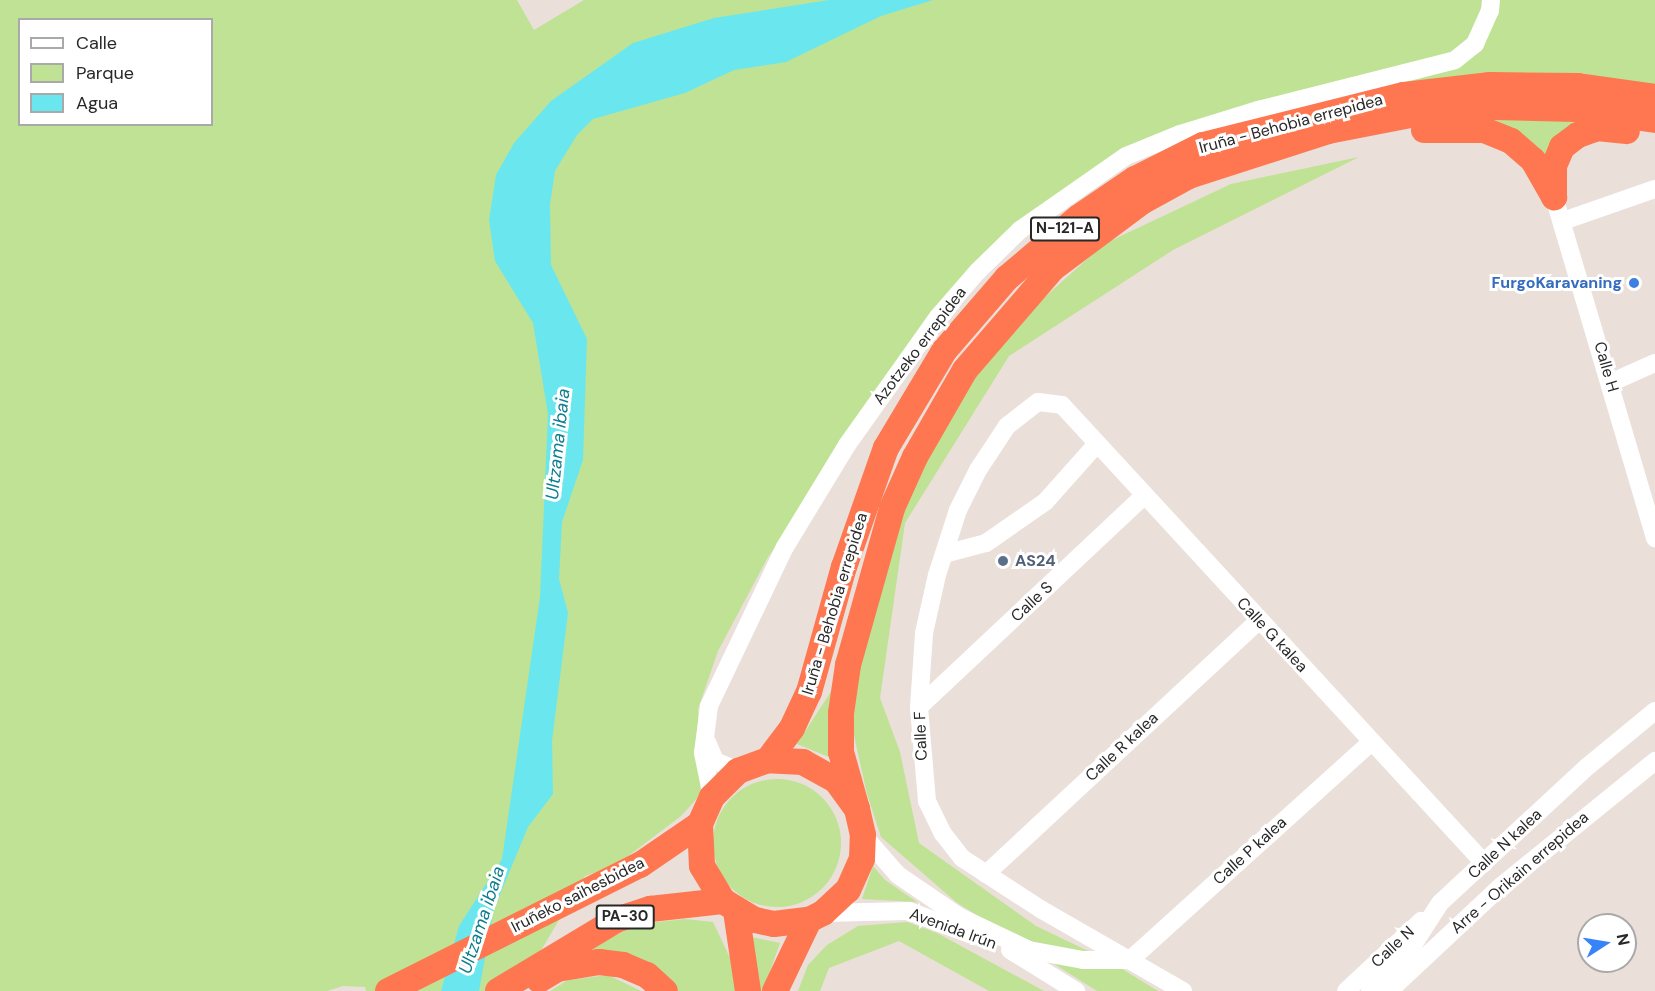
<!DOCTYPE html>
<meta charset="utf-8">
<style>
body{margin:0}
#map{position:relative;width:1655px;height:991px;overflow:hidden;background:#eadfd9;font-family:"DM Sans",sans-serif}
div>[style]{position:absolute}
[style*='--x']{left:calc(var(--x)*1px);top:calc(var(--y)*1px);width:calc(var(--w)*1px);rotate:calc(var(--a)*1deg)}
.green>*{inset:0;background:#bfe294}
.round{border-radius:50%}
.water>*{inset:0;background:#6ae7ee}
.minor>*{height:18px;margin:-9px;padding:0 9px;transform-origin:9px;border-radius:9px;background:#fff}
.highway>*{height:26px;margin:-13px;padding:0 13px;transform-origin:13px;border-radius:13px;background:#fe7750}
.dots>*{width:16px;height:16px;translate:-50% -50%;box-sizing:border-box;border:3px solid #fff;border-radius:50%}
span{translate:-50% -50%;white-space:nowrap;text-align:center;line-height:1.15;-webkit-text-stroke:6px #fff;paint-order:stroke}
.shield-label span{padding:2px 4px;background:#fff;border:2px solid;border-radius:4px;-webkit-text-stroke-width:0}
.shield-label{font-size:15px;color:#282828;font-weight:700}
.street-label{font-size:16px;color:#282828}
.shop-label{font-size:16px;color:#366cbe;font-weight:700}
.right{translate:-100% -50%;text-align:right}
.service-label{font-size:16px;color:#4e5e75;font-weight:700}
.left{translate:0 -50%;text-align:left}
.water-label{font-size:18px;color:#0c7e90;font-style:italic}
.legend{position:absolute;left:18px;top:18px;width:195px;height:108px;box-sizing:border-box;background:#fff;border:2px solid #a9a9a9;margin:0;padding:8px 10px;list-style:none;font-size:18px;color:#282828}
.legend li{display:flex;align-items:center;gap:12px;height:30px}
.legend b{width:30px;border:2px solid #a9a9a9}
.north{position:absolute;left:1577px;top:913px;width:60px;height:60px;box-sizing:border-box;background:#fff;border:2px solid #a9a9a9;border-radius:50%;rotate:78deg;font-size:16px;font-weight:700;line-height:24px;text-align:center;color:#282828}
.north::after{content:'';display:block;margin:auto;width:21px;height:27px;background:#3683fa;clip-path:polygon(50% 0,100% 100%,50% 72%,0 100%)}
</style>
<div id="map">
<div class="green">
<div style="clip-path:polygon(evenodd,0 0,517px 0,534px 30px,584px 0,1655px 0,1655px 94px,1578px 86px,1126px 156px,978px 271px,768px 557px,718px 651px,698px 709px,701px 794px,681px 816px,615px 866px,585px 876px,517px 991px,366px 991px,365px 987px,343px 986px,327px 991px,0 991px,0 0,20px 20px,212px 20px,212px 124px,20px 124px,20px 20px)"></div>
<div style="clip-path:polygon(1470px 119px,1597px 120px,1546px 166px)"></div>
<div style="clip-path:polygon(1359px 157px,1173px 250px,1009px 356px,905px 523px,880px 698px,900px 752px,919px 843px,1036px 926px,1109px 961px,1158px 991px,1097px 991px,956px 902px,881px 837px,867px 794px,849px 713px,862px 645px,901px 516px,957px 393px,1026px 314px,1104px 244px,1231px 184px)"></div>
<div style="clip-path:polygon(832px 690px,828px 736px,829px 757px,797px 744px)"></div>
<div class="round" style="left:713px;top:779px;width:128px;height:128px"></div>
<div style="clip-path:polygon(873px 866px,885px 880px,917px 902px,862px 899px)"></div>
<div style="clip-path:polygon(685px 919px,713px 922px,738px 975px,736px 991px,678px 991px,670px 978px,634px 957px,577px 956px,622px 932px,649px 923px)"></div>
<div style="clip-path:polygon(907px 922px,937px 933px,1044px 991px,989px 991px,899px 941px,829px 968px,820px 991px,798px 991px,808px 965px,827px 945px,858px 926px)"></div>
<div style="clip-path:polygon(751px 937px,780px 943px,763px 991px,760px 991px)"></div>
<div style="clip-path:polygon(608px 975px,641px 991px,550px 991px,568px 980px)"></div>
</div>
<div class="water">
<div style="clip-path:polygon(829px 0,933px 0,881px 16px,786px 62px,734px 70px,685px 93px,593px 119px,577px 135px,555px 171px,550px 204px,551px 265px,587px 339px,583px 460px,562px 522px,559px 579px,568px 613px,552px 741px,553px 794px,528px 827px,494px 909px,479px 991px,441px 991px,459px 926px,502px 859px,540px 597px,548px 414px,533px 323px,495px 261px,489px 220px,496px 175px,514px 143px,551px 101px,633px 43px,714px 18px)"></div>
</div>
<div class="minor">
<div style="--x:1554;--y:197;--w:356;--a:73.5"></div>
<div style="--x:1563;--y:221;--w:97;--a:-19.2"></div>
<div style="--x:1610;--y:383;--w:49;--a:-24"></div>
<div style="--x:944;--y:554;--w:43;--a:-14.7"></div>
<div style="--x:986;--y:543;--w:72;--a:-34.8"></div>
<div style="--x:1045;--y:502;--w:76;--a:-48.2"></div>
<div style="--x:919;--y:707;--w:308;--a:-43.2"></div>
<div style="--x:707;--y:742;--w:21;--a:67"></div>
<div style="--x:715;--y:761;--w:25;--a:23"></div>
<div style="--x:712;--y:797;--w:45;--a:-101.6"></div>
<div style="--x:703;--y:753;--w:47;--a:-82.7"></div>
<div style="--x:709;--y:706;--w:176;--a:-64.5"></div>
<div style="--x:785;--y:547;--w:119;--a:-58.7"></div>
<div style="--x:847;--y:445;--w:157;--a:-54.6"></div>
<div style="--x:938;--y:317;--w:61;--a:-49"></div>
<div style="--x:978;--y:271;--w:59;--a:-44.3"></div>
<div style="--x:1020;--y:230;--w:129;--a:-34.9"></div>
<div style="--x:1126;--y:156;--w:58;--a:-22.2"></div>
<div style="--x:1180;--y:134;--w:82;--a:-17.1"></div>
<div style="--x:1258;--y:110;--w:203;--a:-14.2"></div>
<div style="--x:1455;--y:60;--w:26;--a:-39"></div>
<div style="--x:1475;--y:44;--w:36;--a:-66"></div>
<div style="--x:1490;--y:11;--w:11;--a:-85"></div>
<div style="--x:863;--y:835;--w:53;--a:48.8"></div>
<div style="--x:898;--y:875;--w:83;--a:34.3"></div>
<div style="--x:986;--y:874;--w:373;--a:-42.9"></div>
<div style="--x:823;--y:913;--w:86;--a:-1.3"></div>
<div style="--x:909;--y:911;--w:65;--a:20.7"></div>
<div style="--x:958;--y:916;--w:79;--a:25.6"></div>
<div style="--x:1029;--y:950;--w:55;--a:10.5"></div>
<div style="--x:1083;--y:960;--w:47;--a:0"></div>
<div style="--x:1130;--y:960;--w:325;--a:-42.1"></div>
<div style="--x:1010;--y:950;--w:78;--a:31.8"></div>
<div style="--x:1183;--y:991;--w:163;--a:-150.1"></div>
<div style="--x:1042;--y:910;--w:95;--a:-147"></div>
<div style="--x:962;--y:858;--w:31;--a:-128"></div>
<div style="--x:943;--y:834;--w:37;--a:-116"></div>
<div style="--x:927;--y:801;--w:94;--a:-94.9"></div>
<div style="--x:919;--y:707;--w:74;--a:-86.1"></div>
<div style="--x:924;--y:633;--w:59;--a:-77.4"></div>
<div style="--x:937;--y:575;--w:68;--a:-72.1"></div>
<div style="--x:958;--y:510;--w:45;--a:-63.4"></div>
<div style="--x:978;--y:470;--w:53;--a:-56.6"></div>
<div style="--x:1007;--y:426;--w:39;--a:-38"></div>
<div style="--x:1038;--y:402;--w:24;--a:7"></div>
<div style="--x:1062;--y:405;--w:623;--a:47.34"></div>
<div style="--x:1346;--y:991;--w:103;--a:-43"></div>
<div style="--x:1370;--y:991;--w:54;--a:-45"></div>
<div style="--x:1408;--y:953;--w:59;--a:-57.4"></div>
<div style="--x:1440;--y:903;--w:200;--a:-42.8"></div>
<div style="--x:1587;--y:767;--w:88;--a:-39.5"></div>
<div style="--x:1389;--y:991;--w:152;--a:-43.1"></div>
<div style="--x:1500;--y:887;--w:200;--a:-39.1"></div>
</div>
<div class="highway">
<div style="--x:1424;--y:130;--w:60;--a:0"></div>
<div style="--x:1484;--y:130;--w:29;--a:22"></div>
<div style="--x:1511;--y:141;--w:29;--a:41"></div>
<div style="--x:1533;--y:160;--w:43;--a:60.4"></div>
<div style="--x:1554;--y:197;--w:31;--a:-90"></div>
<div style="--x:1554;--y:166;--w:21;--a:-67"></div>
<div style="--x:1562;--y:147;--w:20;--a:-37"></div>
<div style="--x:1578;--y:135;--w:20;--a:-20"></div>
<div style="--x:1597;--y:128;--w:30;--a:6"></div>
<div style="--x:768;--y:760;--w:40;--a:-53"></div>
<div style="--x:792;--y:728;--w:40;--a:-65"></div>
<div style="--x:809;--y:692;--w:130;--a:-74.4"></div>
<div style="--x:844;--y:567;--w:126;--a:-70.6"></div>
<div style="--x:886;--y:448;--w:113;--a:-59.1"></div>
<div style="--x:944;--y:351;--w:96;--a:-49.2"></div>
<div style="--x:1007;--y:278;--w:94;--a:-40.3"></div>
<div style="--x:1079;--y:217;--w:68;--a:-34.2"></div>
<div style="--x:1135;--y:179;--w:76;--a:-26.6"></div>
<div style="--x:1203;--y:145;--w:207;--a:-14"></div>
<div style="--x:1404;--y:95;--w:87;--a:-6.6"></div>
<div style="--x:1490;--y:85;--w:88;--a:0.7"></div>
<div style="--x:1578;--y:86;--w:78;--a:8.1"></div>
<div style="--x:857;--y:809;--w:34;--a:-126"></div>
<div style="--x:837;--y:781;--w:39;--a:-151"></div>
<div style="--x:803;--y:762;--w:35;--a:-177"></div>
<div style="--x:768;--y:760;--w:32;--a:160"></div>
<div style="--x:738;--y:771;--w:37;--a:135"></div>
<div style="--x:712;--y:797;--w:30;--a:114"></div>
<div style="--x:700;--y:824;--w:42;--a:87.3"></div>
<div style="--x:702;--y:866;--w:41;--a:59"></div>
<div style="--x:723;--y:901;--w:37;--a:31"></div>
<div style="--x:755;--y:920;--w:19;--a:12"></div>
<div style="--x:774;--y:924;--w:35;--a:-7"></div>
<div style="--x:809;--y:920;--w:16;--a:-27"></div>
<div style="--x:823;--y:913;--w:34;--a:-43"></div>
<div style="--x:848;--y:890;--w:34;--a:-66"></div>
<div style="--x:862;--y:859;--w:24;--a:-88"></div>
<div style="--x:863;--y:835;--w:27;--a:-103"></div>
<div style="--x:857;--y:809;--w:59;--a:-105.7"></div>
<div style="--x:841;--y:752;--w:39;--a:-90"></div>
<div style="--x:841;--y:713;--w:49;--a:-81.7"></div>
<div style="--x:848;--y:665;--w:163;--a:-74.3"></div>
<div style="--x:892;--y:508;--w:56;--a:-65.7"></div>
<div style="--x:915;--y:457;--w:100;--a:-60.1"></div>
<div style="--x:965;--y:370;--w:135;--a:-49.2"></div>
<div style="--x:1053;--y:268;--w:112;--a:-36.7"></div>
<div style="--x:1143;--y:201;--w:52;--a:-28.5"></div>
<div style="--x:1189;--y:176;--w:146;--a:-17.9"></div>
<div style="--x:1328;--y:131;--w:84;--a:-11"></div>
<div style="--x:1410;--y:115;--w:85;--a:-5.4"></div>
<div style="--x:1495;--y:107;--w:82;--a:1.4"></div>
<div style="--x:1577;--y:109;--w:79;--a:8"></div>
<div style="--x:736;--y:911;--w:81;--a:81.5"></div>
<div style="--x:539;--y:980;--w:21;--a:-31"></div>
<div style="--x:557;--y:969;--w:43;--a:-9.5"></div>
<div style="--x:599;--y:962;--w:24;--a:7"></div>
<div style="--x:623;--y:965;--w:26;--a:23"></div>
<div style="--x:647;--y:975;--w:24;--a:42"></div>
<div style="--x:388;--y:991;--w:282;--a:-26.6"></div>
<div style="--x:640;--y:865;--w:73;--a:-34.3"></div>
<div style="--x:498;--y:991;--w:138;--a:-31"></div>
<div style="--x:616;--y:920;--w:36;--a:-18"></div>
<div style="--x:650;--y:909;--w:73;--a:-6.3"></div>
<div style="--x:775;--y:991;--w:79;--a:-64.4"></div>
</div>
<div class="dots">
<div style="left:1634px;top:283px;background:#3f7fe0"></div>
<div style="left:1003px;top:561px;background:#5c6f8a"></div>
</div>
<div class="shield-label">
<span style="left:1065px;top:229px">N-121-A</span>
<span style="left:625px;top:917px">PA-30</span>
</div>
<div class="street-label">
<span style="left:1291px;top:124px;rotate:-15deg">Iruña - Behobia errepidea</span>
<span style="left:920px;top:346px;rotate:-53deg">Azotzeko errepidea</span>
<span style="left:1606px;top:367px;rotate:74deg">Calle H</span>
<span style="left:1032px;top:602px;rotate:-43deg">Calle S</span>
<span style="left:835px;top:604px;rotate:-73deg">Iruña - Behobia errepidea</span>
<span style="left:1272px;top:635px;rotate:47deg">Calle G kalea</span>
<span style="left:921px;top:736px;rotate:-92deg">Calle F</span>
<span style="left:1122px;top:747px;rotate:-43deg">Calle R kalea</span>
<span style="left:1505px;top:844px;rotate:-43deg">Calle N kalea</span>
<span style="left:1250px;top:851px;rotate:-42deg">Calle P kalea</span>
<span style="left:1520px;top:873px;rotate:-41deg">Arre - Orikain errepidea</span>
<span style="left:578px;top:895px;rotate:-27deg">Iruñeko saihesbidea</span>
<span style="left:953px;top:929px;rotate:20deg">Avenida Irún</span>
<span style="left:1393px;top:947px;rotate:-43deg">Calle N</span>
</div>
<div class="shop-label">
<span class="right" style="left:1622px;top:283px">FurgoKaravaning</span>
</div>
<div class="service-label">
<span class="left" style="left:1015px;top:561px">AS24</span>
</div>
<div class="water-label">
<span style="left:558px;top:444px;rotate:-84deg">Ultzama ibaia</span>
<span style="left:482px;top:920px;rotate:-72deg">Ultzama ibaia</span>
</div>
<ul class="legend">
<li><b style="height:8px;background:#fff"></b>Calle</li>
<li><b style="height:16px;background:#bfe294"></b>Parque</li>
<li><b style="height:16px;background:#6ae7ee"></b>Agua</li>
</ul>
<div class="north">N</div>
</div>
